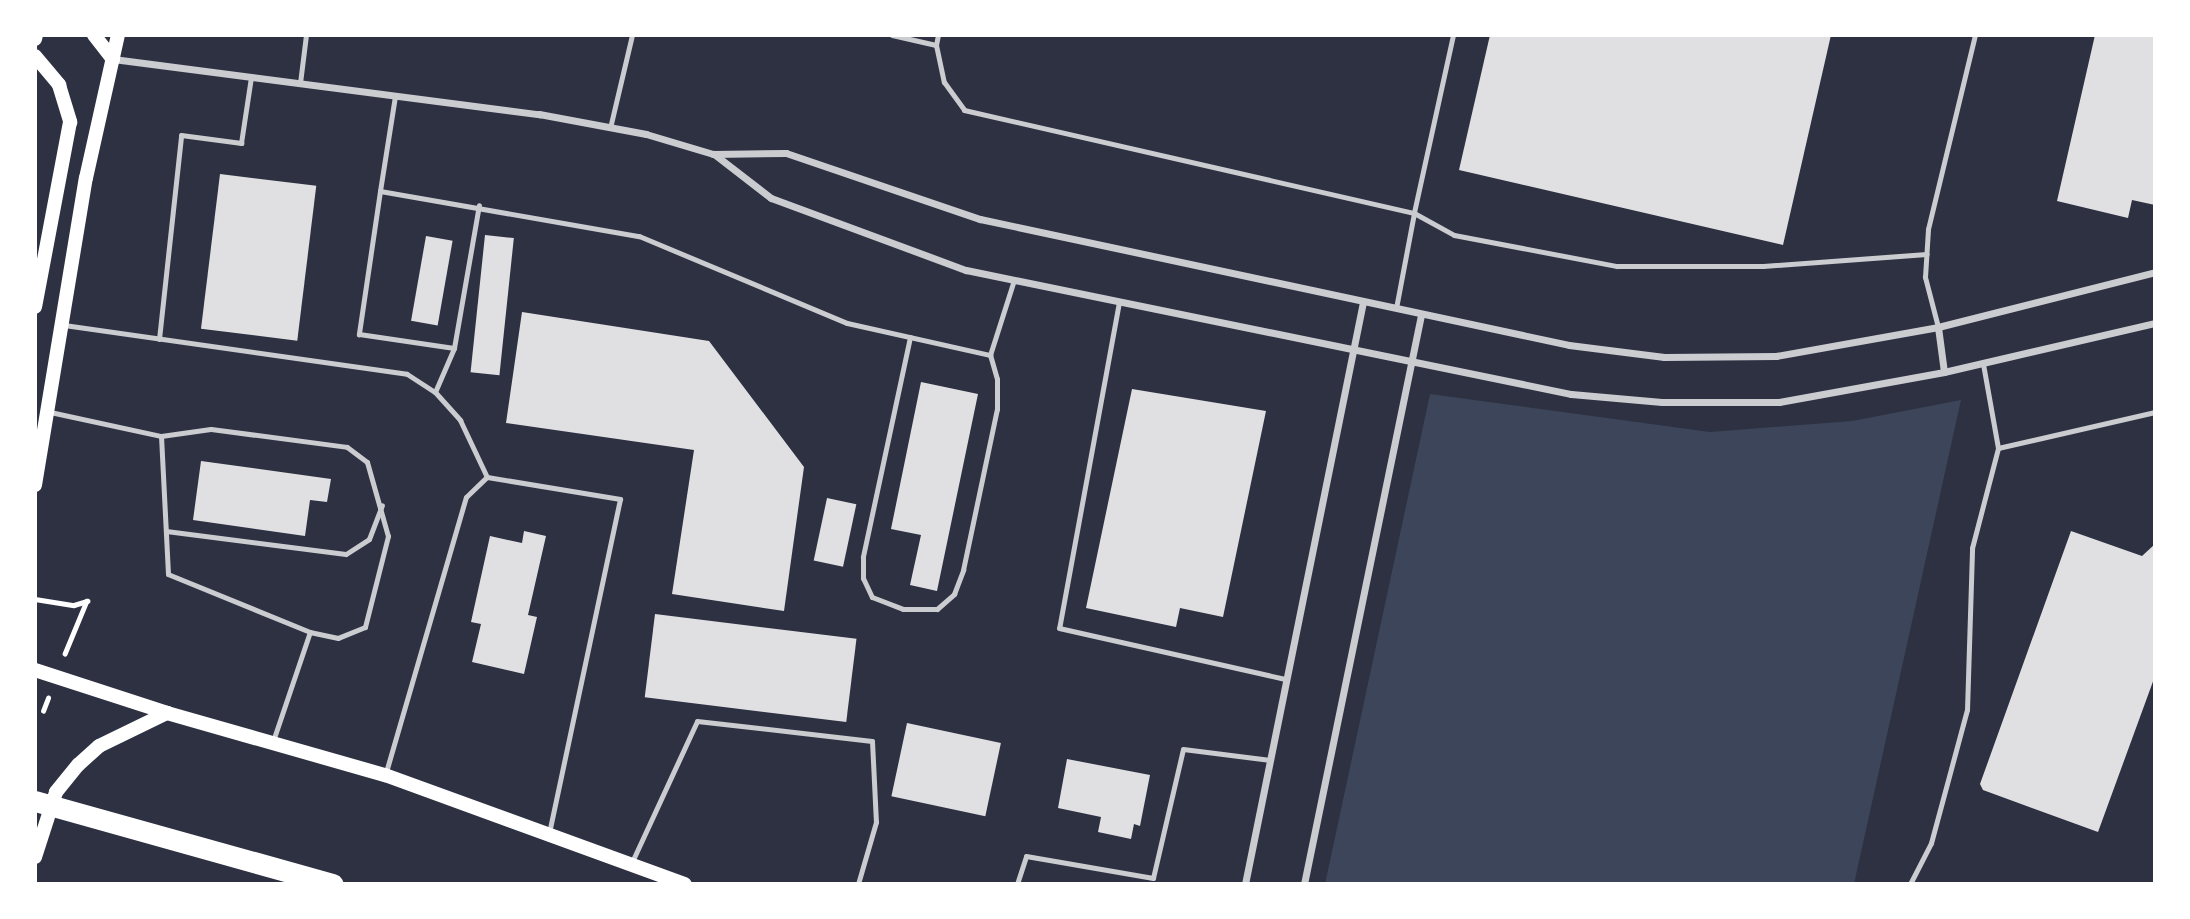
<!DOCTYPE html>
<style>
body{margin:0}
#map{position:relative;width:2190px;height:919px;overflow:hidden;background:#2d3142;font-family:Overpass,sans-serif}
div>[style]{position:absolute}
[style*='--x']{left:calc(var(--x)*1px);top:calc(var(--y)*1px);width:calc(var(--w)*1px);rotate:calc(var(--a)*1deg)}
.green>*{inset:0;background:#3c4559}
.building>*{inset:0;background:#e0e0e3;transform-origin:0 0}
.path>*{height:4.5px;margin:-2.25px;padding:0 2.25px;transform-origin:2.25px;border-radius:2.25px;background:#fff}
.service>*{height:5px;margin:-2.5px;padding:0 2.5px;transform-origin:2.5px;border-radius:2.5px;background:#caccd0}
.minor>*{height:7px;margin:-3.5px;padding:0 3.5px;transform-origin:3.5px;border-radius:3.5px;background:#caccd0}
.secondary>*{height:14px;margin:-7px;padding:0 7px;transform-origin:7px;border-radius:7px;background:#fff}
.motorway>*{height:21px;margin:-10.5px;padding:0 10.5px;transform-origin:10.5px;border-radius:10.5px;background:#fff}
span{translate:-50% -50%;white-space:nowrap;text-align:center;line-height:1.15;-webkit-text-stroke:5px #fff;paint-order:stroke}
.frame{position:absolute;inset:0;border:37px solid #fff;pointer-events:none}
</style>
<div id="map">
<div class="green">
<div style="clip-path:polygon(1430px 394px,1710px 432px,1852px 421px,1961px 400px,1854px 884px,1325px 884px)"></div>
</div>
<div class="building">
<div style="clip-path:polygon(1490px 35px,1831px 35px,1783px 245px,1459px 170px)"></div>
<div style="clip-path:polygon(2095px 35px,2155px 35px,2155px 205px,2132px 200px,2128px 218px,2057px 201px)"></div>
<div style="left:220px;top:174px;width:97px;height:156px;rotate:7deg"></div>
<div style="left:485px;top:235px;width:29px;height:138px;rotate:6deg"></div>
<div style="left:426px;top:236px;width:27px;height:86px;rotate:10deg"></div>
<div style="clip-path:polygon(522px 312px,709px 341px,804px 467px,784px 611px,672px 594px,694px 450px,506px 423px)"></div>
<div style="clip-path:polygon(921px 382px,978px 394px,937px 591px,910px 585px,921px 535px,891px 529px)"></div>
<div style="clip-path:polygon(1132px 389px,1266px 411px,1223px 617px,1180px 608px,1176px 627px,1086px 608px)"></div>
<div style="clip-path:polygon(201px 461px,331px 479px,327px 502px,310px 500px,305px 536px,193px 520px)"></div>
<div style="left:827px;top:498px;width:30px;height:64px;rotate:12deg"></div>
<div style="clip-path:polygon(524px 531px,546px 536px,528px 615px,537px 617px,524px 674px,472px 662px,481px 624px,471px 622px,490px 536px,522px 543px)"></div>
<div style="clip-path:polygon(2071px 531px,2142px 556px,2155px 544px,2155px 676px,2098px 832px,1983px 790px,1980px 784px)"></div>
<div style="left:655px;top:614px;width:203px;height:84px;rotate:7deg"></div>
<div style="left:907px;top:723px;width:96px;height:75px;rotate:12deg"></div>
<div style="clip-path:polygon(1067px 759px,1150px 775px,1140px 826px,1134px 824px,1131px 839px,1098px 832px,1101px 817px,1058px 808px)"></div>
</div>
<div class="path">
<div style="--x:35;--y:599;--w:39;--a:9"></div>
<div style="--x:74;--y:605;--w:14;--a:-17"></div>
<div style="--x:87;--y:601;--w:57;--a:112.5"></div>
<div style="--x:43;--y:711;--w:14;--a:-69"></div>
<div style="--x:2154;--y:884;--w:1;--a:-45"></div>
</div>
<div class="service">
<div style="--x:892;--y:35;--w:45;--a:12.8"></div>
<div style="--x:936;--y:45;--w:10;--a:-79"></div>
<div style="--x:1453;--y:35;--w:182;--a:102.4"></div>
<div style="--x:1414;--y:213;--w:46;--a:28.8"></div>
<div style="--x:1454;--y:235;--w:166;--a:10.8"></div>
<div style="--x:1617;--y:266;--w:146;--a:0"></div>
<div style="--x:1763;--y:266;--w:164;--a:-4.2"></div>
<div style="--x:936;--y:45;--w:38;--a:78"></div>
<div style="--x:944;--y:82;--w:34;--a:54"></div>
<div style="--x:964;--y:110;--w:462;--a:12.9"></div>
<div style="--x:1414;--y:213;--w:97;--a:100.7"></div>
<div style="--x:300;--y:83;--w:48;--a:-82.9"></div>
<div style="--x:395;--y:96;--w:96;--a:99"></div>
<div style="--x:380;--y:191;--w:263;--a:9.9"></div>
<div style="--x:639;--y:236;--w:225;--a:22.7"></div>
<div style="--x:847;--y:323;--w:147;--a:12.6"></div>
<div style="--x:990;--y:355;--w:79;--a:-72.3"></div>
<div style="--x:610;--y:128;--w:96;--a:-76.7"></div>
<div style="--x:380;--y:191;--w:145;--a:98.4"></div>
<div style="--x:359;--y:334;--w:96;--a:8.4"></div>
<div style="--x:1119;--y:302;--w:331;--a:100.4"></div>
<div style="--x:1059;--y:628;--w:233;--a:12.7"></div>
<div style="--x:64;--y:325;--w:346;--a:8.1"></div>
<div style="--x:407;--y:374;--w:33;--a:33"></div>
<div style="--x:435;--y:392;--w:38;--a:48"></div>
<div style="--x:460;--y:420;--w:63;--a:64.7"></div>
<div style="--x:1938;--y:327;--w:52;--a:-104.6"></div>
<div style="--x:1925;--y:277;--w:48;--a:-86.4"></div>
<div style="--x:1928;--y:229;--w:200;--a:-76.4"></div>
<div style="--x:910;--y:337;--w:225;--a:102.1"></div>
<div style="--x:863;--y:557;--w:21;--a:90"></div>
<div style="--x:863;--y:578;--w:21;--a:65"></div>
<div style="--x:872;--y:597;--w:33;--a:21"></div>
<div style="--x:903;--y:609;--w:34;--a:0"></div>
<div style="--x:937;--y:609;--w:23;--a:-41"></div>
<div style="--x:954;--y:594;--w:26;--a:-69"></div>
<div style="--x:963;--y:570;--w:165;--a:-78.1"></div>
<div style="--x:997;--y:409;--w:30;--a:-90"></div>
<div style="--x:997;--y:379;--w:25;--a:-106"></div>
<div style="--x:159;--y:339;--w:205;--a:-83.8"></div>
<div style="--x:181;--y:135;--w:61;--a:7.6"></div>
<div style="--x:241;--y:143;--w:67;--a:-81.4"></div>
<div style="--x:435;--y:392;--w:48;--a:-66.6"></div>
<div style="--x:454;--y:348;--w:145;--a:-80.1"></div>
<div style="--x:50;--y:412;--w:114;--a:12.2"></div>
<div style="--x:161;--y:436;--w:50;--a:-8"></div>
<div style="--x:211;--y:429;--w:137;--a:7.5"></div>
<div style="--x:347;--y:447;--w:25;--a:37"></div>
<div style="--x:367;--y:462;--w:77;--a:74.2"></div>
<div style="--x:388;--y:536;--w:94;--a:104.2"></div>
<div style="--x:365;--y:627;--w:29;--a:158"></div>
<div style="--x:338;--y:638;--w:29;--a:-168"></div>
<div style="--x:310;--y:632;--w:153;--a:-157.8"></div>
<div style="--x:168;--y:574;--w:138;--a:-92.9"></div>
<div style="--x:1998;--y:448;--w:161;--a:-12.9"></div>
<div style="--x:487;--y:477;--w:135;--a:9.4"></div>
<div style="--x:620;--y:499;--w:341;--a:102"></div>
<div style="--x:166;--y:531;--w:181;--a:7.3"></div>
<div style="--x:346;--y:554;--w:27;--a:-33"></div>
<div style="--x:369;--y:539;--w:36;--a:-69"></div>
<div style="--x:273;--y:741;--w:115;--a:-71.3"></div>
<div style="--x:386;--y:772;--w:286;--a:-73.8"></div>
<div style="--x:466;--y:497;--w:29;--a:-44"></div>
<div style="--x:631;--y:864;--w:157;--a:-65.2"></div>
<div style="--x:697;--y:721;--w:176;--a:6.5"></div>
<div style="--x:872;--y:741;--w:81;--a:87.2"></div>
<div style="--x:876;--y:822;--w:65;--a:106.2"></div>
<div style="--x:1017;--y:884;--w:29;--a:-72"></div>
<div style="--x:1026;--y:856;--w:129;--a:9.8"></div>
<div style="--x:1153;--y:878;--w:132;--a:-76.9"></div>
<div style="--x:1183;--y:749;--w:88;--a:7.2"></div>
<div style="--x:1910;--y:884;--w:46;--a:-62.9"></div>
<div style="--x:1931;--y:843;--w:138;--a:-74.9"></div>
<div style="--x:1967;--y:710;--w:162;--a:-88.2"></div>
<div style="--x:1972;--y:548;--w:103;--a:-75.4"></div>
<div style="--x:1998;--y:448;--w:85;--a:-100.1"></div>
</div>
<div class="minor">
<div style="--x:113;--y:59;--w:430;--a:7.4"></div>
<div style="--x:539;--y:114;--w:109;--a:10.6"></div>
<div style="--x:646;--y:134;--w:70;--a:16.6"></div>
<div style="--x:713;--y:154;--w:73;--a:-0.8"></div>
<div style="--x:786;--y:153;--w:205;--a:18.8"></div>
<div style="--x:980;--y:219;--w:602;--a:12.07"></div>
<div style="--x:1569;--y:345;--w:96;--a:7.2"></div>
<div style="--x:1664;--y:357;--w:112;--a:-0.5"></div>
<div style="--x:1776;--y:356;--w:165;--a:-10.1"></div>
<div style="--x:1938;--y:327;--w:224;--a:-14.2"></div>
<div style="--x:714;--y:154;--w:72;--a:37.7"></div>
<div style="--x:771;--y:198;--w:208;--a:20.3"></div>
<div style="--x:966;--y:270;--w:618;--a:11.58"></div>
<div style="--x:1571;--y:394;--w:91;--a:5"></div>
<div style="--x:1662;--y:402;--w:117;--a:0"></div>
<div style="--x:1779;--y:402;--w:168;--a:-10.3"></div>
<div style="--x:1944;--y:372;--w:217;--a:-13.1"></div>
<div style="--x:1938;--y:327;--w:45;--a:82.4"></div>
<div style="--x:1245;--y:884;--w:594;--a:-78.54"></div>
<div style="--x:1304;--y:884;--w:581;--a:-78.38"></div>
</div>
<div class="secondary">
<div style="--x:94;--y:35;--w:31;--a:52"></div>
<div style="--x:35;--y:39;--w:4;--a:-76"></div>
<div style="--x:35;--y:56;--w:38;--a:50"></div>
<div style="--x:59;--y:85;--w:39;--a:73"></div>
<div style="--x:70;--y:122;--w:188;--a:100.7"></div>
<div style="--x:35;--y:485;--w:311;--a:-80.6"></div>
<div style="--x:86;--y:178;--w:147;--a:-77.4"></div>
<div style="--x:35;--y:670;--w:139;--a:18"></div>
<div style="--x:167;--y:713;--w:227;--a:15.9"></div>
<div style="--x:385;--y:775;--w:319;--a:20"></div>
<div style="--x:35;--y:857;--w:68;--a:-72.1"></div>
<div style="--x:56;--y:792;--w:35;--a:-51"></div>
<div style="--x:78;--y:765;--w:28;--a:-42"></div>
<div style="--x:99;--y:746;--w:76;--a:-25.9"></div>
</div>
<div class="motorway">
<div style="--x:35;--y:801;--w:309;--a:15.6"></div>
</div>
<div class="frame"></div>
</div>
